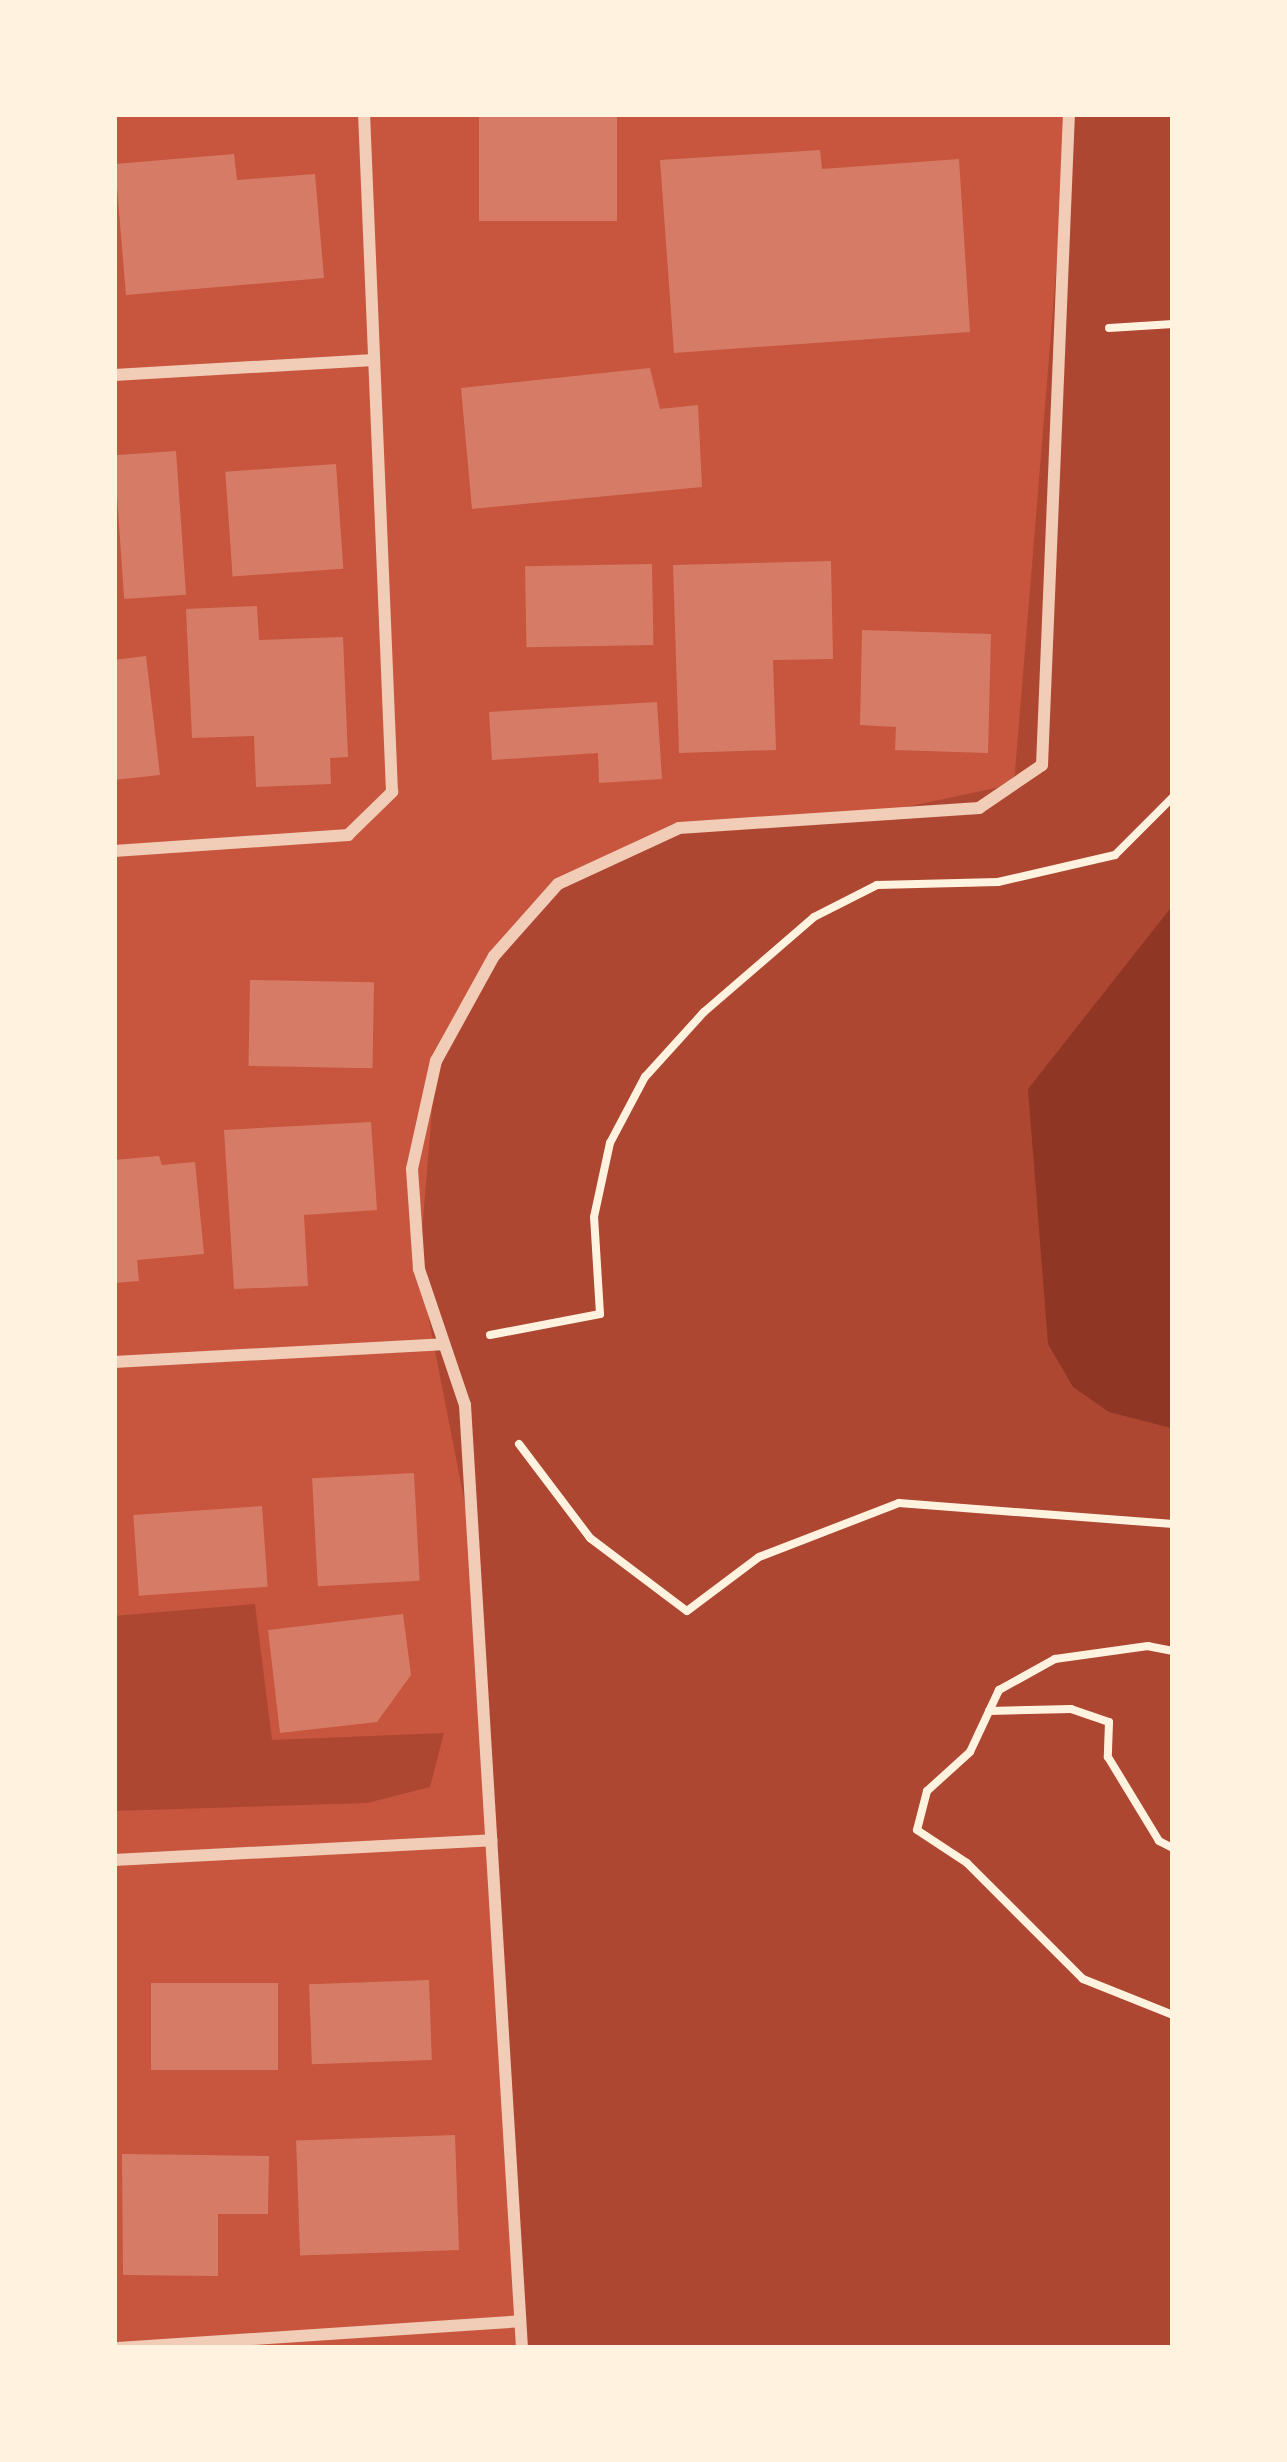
<!DOCTYPE html>
<style>
body{margin:0}
#map{position:relative;width:1287px;height:2462px;overflow:hidden;background:#c8553d;font-family:Manrope,sans-serif}
div>[style]{position:absolute}
[style*='--x']{left:calc(var(--x)*1px);top:calc(var(--y)*1px);width:calc(var(--w)*1px);rotate:calc(var(--a)*1deg)}
.green>*{inset:0;background:#ae4732}
.water>*{inset:0;background:#8f3625}
.building>*{inset:0;background:#d67c66;transform-origin:0 0}
.path>*{height:8px;margin:-4px;padding:0 4px;transform-origin:4px;border-radius:4px;background:#fff3e0}
.minor>*{height:12px;margin:-6px;padding:0 6px;transform-origin:6px;border-radius:6px;background:#f1ccb7}
span{translate:-50% -50%;white-space:nowrap;text-align:center;line-height:1.15;-webkit-text-stroke:12px #fff3e0;paint-order:stroke}
.frame{position:absolute;inset:0;border:117px solid #fff3e0;pointer-events:none}
</style>
<div id="map">
<div class="green">
<div style="clip-path:polygon(1069px 114px,1173px 114px,1173px 2348px,523px 2348px,472px 1540px,419px 1269px,436px 1061px,516px 932px,558px 884px,679px 828px,869px 815px,1014px 784px)"></div>
<div style="clip-path:polygon(255px 1604px,272px 1740px,444px 1733px,430px 1787px,367px 1803px,114px 1811px,114px 1616px)"></div>
</div>
<div class="water">
<div style="clip-path:polygon(1173px 905px,1173px 1427px,1171px 1428px,1109px 1412px,1073px 1387px,1048px 1344px,1028px 1089px)"></div>
</div>
<div class="building">
<div style="left:479px;top:114px;width:138px;height:107px"></div>
<div style="clip-path:polygon(820px 150px,822px 169px,959px 159px,970px 332px,674px 353px,660px 160px)"></div>
<div style="clip-path:polygon(234px 154px,237px 180px,315px 174px,324px 278px,126px 295px,115px 164px)"></div>
<div style="clip-path:polygon(650px 368px,660px 409px,698px 405px,702px 487px,472px 509px,461px 388px)"></div>
<div style="left:176px;top:451px;width:144px;height:62px;rotate:86deg"></div>
<div style="left:336px;top:464px;width:105px;height:111px;rotate:86deg"></div>
<div style="clip-path:polygon(831px 561px,833px 659px,773px 660px,776px 750px,679px 753px,673px 565px)"></div>
<div style="left:652px;top:564px;width:81px;height:127px;rotate:89deg"></div>
<div style="clip-path:polygon(257px 606px,259px 640px,343px 637px,348px 757px,330px 758px,331px 784px,256px 787px,254px 736px,192px 738px,186px 609px)"></div>
<div style="clip-path:polygon(862px 630px,991px 634px,988px 753px,895px 750px,896px 727px,860px 725px)"></div>
<div style="clip-path:polygon(146px 656px,160px 775px,114px 780px,114px 660px)"></div>
<div style="clip-path:polygon(657px 702px,662px 779px,599px 783px,598px 753px,492px 760px,489px 712px)"></div>
<div style="left:250px;top:980px;width:124px;height:86px;rotate:1deg"></div>
<div style="clip-path:polygon(371px 1122px,377px 1210px,304px 1215px,308px 1286px,234px 1289px,224px 1130px)"></div>
<div style="clip-path:polygon(159px 1156px,162px 1165px,195px 1162px,204px 1254px,137px 1260px,139px 1281px,114px 1283px,114px 1160px)"></div>
<div style="left:414px;top:1473px;width:108px;height:102px;rotate:87deg"></div>
<div style="left:262px;top:1506px;width:81px;height:129px;rotate:86deg"></div>
<div style="clip-path:polygon(403px 1614px,411px 1675px,377px 1722px,280px 1733px,268px 1630px)"></div>
<div style="left:429px;top:1980px;width:80px;height:120px;rotate:88deg"></div>
<div style="left:278px;top:1983px;width:87px;height:127px;rotate:90deg"></div>
<div style="left:455px;top:2135px;width:115px;height:159px;rotate:88deg"></div>
<div style="clip-path:polygon(122px 2154px,269px 2156px,268px 2214px,218px 2214px,218px 2276px,123px 2275px)"></div>
</div>
<div class="path">
<div style="--x:1109;--y:328;--w:64;--a:-3.6"></div>
<div style="--x:490;--y:1335;--w:112;--a:-10.8"></div>
<div style="--x:600;--y:1314;--w:97;--a:-93.5"></div>
<div style="--x:594;--y:1217;--w:76;--a:-77.8"></div>
<div style="--x:610;--y:1143;--w:75;--a:-62.1"></div>
<div style="--x:645;--y:1077;--w:88;--a:-47.8"></div>
<div style="--x:704;--y:1012;--w:145;--a:-40.8"></div>
<div style="--x:814;--y:917;--w:71;--a:-26.9"></div>
<div style="--x:877;--y:885;--w:121;--a:-1.4"></div>
<div style="--x:998;--y:882;--w:120;--a:-13"></div>
<div style="--x:1115;--y:855;--w:82;--a:-45"></div>
<div style="--x:519;--y:1444;--w:118;--a:52.9"></div>
<div style="--x:590;--y:1538;--w:121;--a:37"></div>
<div style="--x:687;--y:1611;--w:90;--a:-36.9"></div>
<div style="--x:759;--y:1557;--w:150;--a:-21.1"></div>
<div style="--x:899;--y:1503;--w:275;--a:4.4"></div>
<div style="--x:1173;--y:1651;--w:25;--a:-169"></div>
<div style="--x:1148;--y:1646;--w:94;--a:172"></div>
<div style="--x:1055;--y:1659;--w:64;--a:151"></div>
<div style="--x:999;--y:1690;--w:68;--a:115.1"></div>
<div style="--x:970;--y:1752;--w:58;--a:137.8"></div>
<div style="--x:927;--y:1791;--w:40;--a:104.4"></div>
<div style="--x:917;--y:1830;--w:60;--a:33.4"></div>
<div style="--x:967;--y:1863;--w:164;--a:45"></div>
<div style="--x:1083;--y:1979;--w:97;--a:21.8"></div>
<div style="--x:989;--y:1711;--w:82;--a:-1.4"></div>
<div style="--x:1071;--y:1709;--w:40;--a:18.9"></div>
<div style="--x:1109;--y:1722;--w:35;--a:92"></div>
<div style="--x:1108;--y:1757;--w:98;--a:58.7"></div>
<div style="--x:1159;--y:1841;--w:16;--a:27"></div>
</div>
<div class="minor">
<div style="--x:114;--y:375;--w:260;--a:-3.3"></div>
<div style="--x:114;--y:851;--w:235;--a:-3.9"></div>
<div style="--x:348;--y:835;--w:62;--a:-44.3"></div>
<div style="--x:392;--y:792;--w:679;--a:-92.36"></div>
<div style="--x:114;--y:1362;--w:329;--a:-3.1"></div>
<div style="--x:114;--y:1860;--w:378;--a:-3"></div>
<div style="--x:118;--y:2348;--w:403;--a:-3.8"></div>
<div style="--x:522;--y:2348;--w:945;--a:-93.46"></div>
<div style="--x:465;--y:1405;--w:144;--a:-108.7"></div>
<div style="--x:419;--y:1269;--w:100;--a:-94"></div>
<div style="--x:412;--y:1169;--w:111;--a:-77.5"></div>
<div style="--x:436;--y:1061;--w:120;--a:-61.1"></div>
<div style="--x:494;--y:956;--w:96;--a:-48.4"></div>
<div style="--x:558;--y:884;--w:133;--a:-24.8"></div>
<div style="--x:679;--y:828;--w:301;--a:-3.8"></div>
<div style="--x:979;--y:808;--w:76;--a:-34.3"></div>
<div style="--x:1042;--y:765;--w:652;--a:-87.63"></div>
</div>
<div class="frame"></div>
</div>
